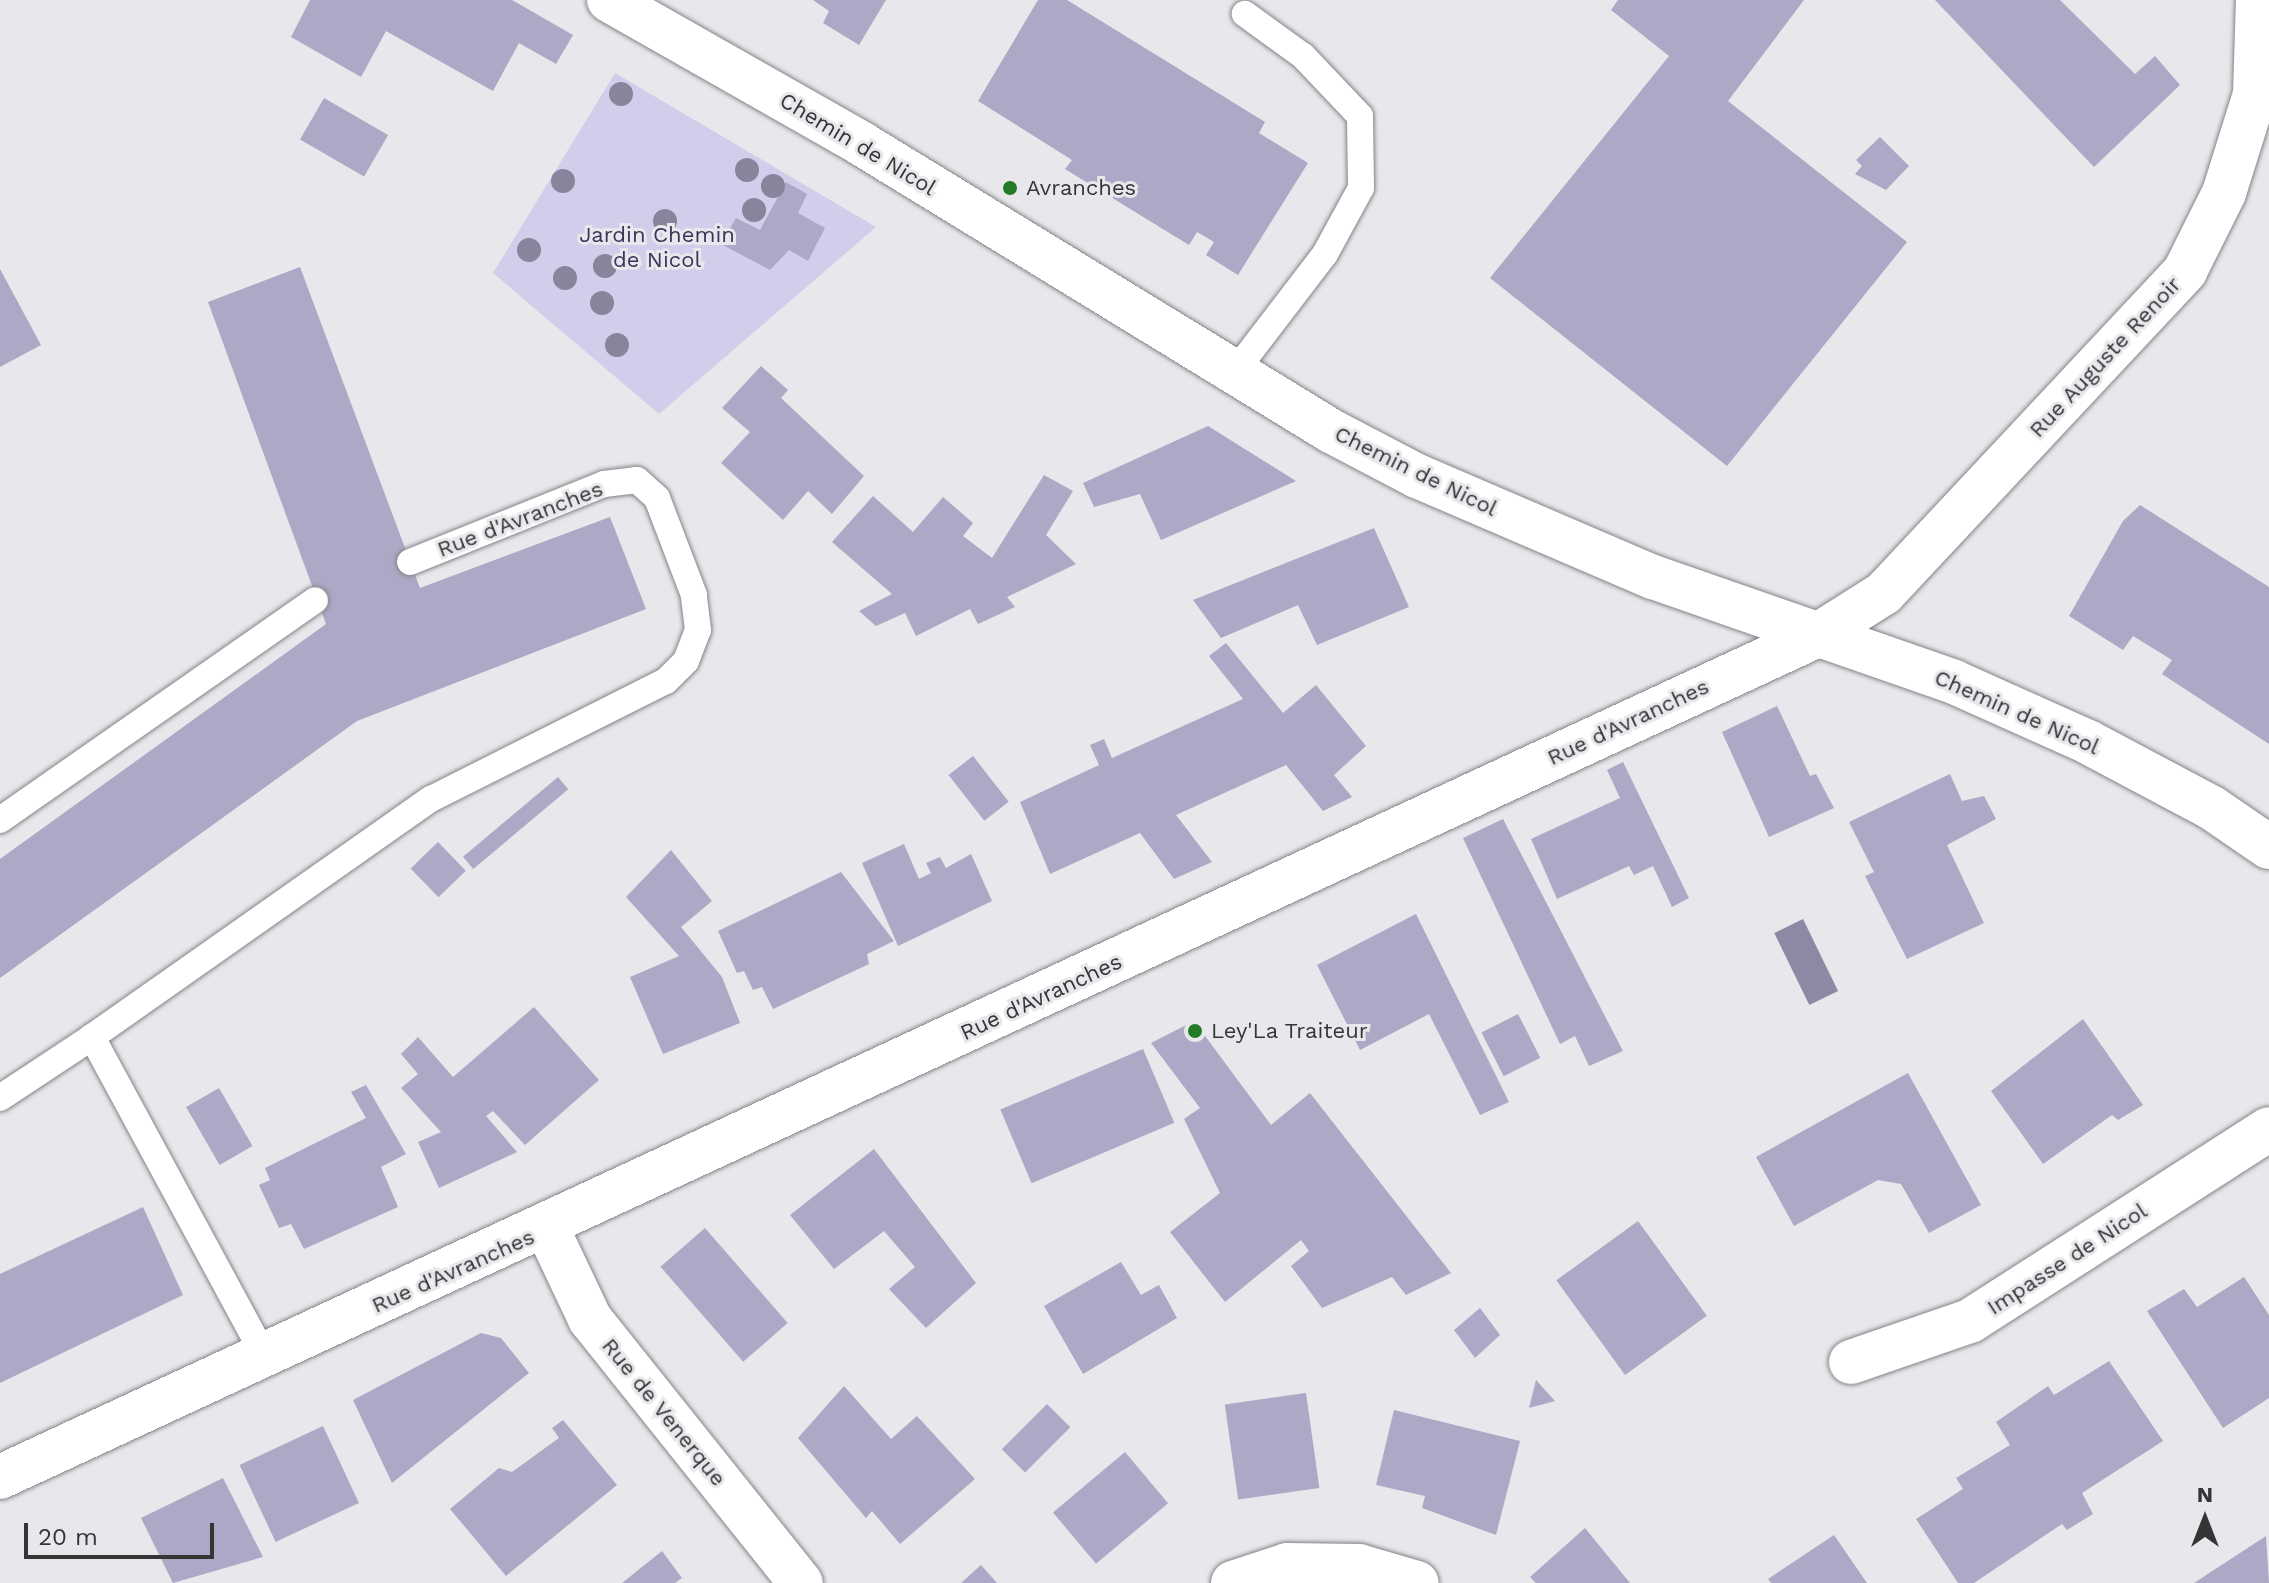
<!DOCTYPE html>
<style>
body{margin:0}
#map{position:relative;width:2269px;height:1583px;overflow:hidden;background:#e8e7eb;font-family:"Work Sans",sans-serif}
div>[style]{position:absolute}
[style*='--x']{left:calc(var(--x)*1px);top:calc(var(--y)*1px);width:calc(var(--w)*1px);rotate:calc(var(--a)*1deg)}
.green>*{inset:0;background:#d2cdea}
.water>*{inset:0;background:#8e88a4;transform-origin:0 0}
.building>*{inset:0;background:#ada8c5;transform-origin:0 0}
.roads{filter:drop-shadow(0 0 2px #858488) drop-shadow(0 0 2px #858488)}
.lane>*{height:26px;margin:-13px;padding:0 13px;transform-origin:13px;border-radius:13px;background:#fff}
.street>*{height:44px;margin:-22px;padding:0 22px;transform-origin:22px;border-radius:22px;background:#fff}
.trees>*{width:24px;height:24px;margin:-12px;border-radius:50%;background:#89839c}
.dots>*{width:22px;height:22px;translate:-50% -50%;box-sizing:border-box;border:4px solid #e8e7eb;border-radius:50%}
span{translate:-50% -50%;white-space:nowrap;text-align:center;line-height:1.15;-webkit-text-stroke:6px #e8e7eb;paint-order:stroke}
.street-label{font-size:22px;color:#353536}
.poi-label{font-size:22px;color:#353536}
.left{translate:0 -50%;text-align:left}
.park-label{font-size:22px;color:#3c325b}
.north{position:absolute;left:2165px;top:1479px;width:80px;height:80px;-webkit-text-stroke:6px #e8e7eb;paint-order:stroke;rotate:0deg;font-size:22px;font-weight:700;line-height:32px;text-align:center;color:#353536}
.north::after{content:'';display:block;margin:auto;width:28px;height:36px;background:#353536;clip-path:polygon(50% 0,100% 100%,50% 72%,0 100%)}
.scale{position:absolute;left:24px;top:1523px;width:190px;height:36px;box-sizing:border-box;border:4px solid #353536;border-top:0;padding-left:10px;font-size:24px;line-height:28px;white-space:nowrap;color:#353536;-webkit-text-stroke:6px #e8e7eb;paint-order:stroke}
</style>
<div id="map">
<div class="green">
<div style="clip-path:polygon(615px 73px,876px 227px,659px 414px,493px 273px)"></div>
</div>
<div class="water">
<div style="left:1803px;top:919px;width:80px;height:32px;rotate:64deg"></div>
</div>
<div class="building">
<div style="clip-path:polygon(310px 0,512px 0,573px 35px,556px 64px,519px 43px,493px 91px,386px 31px,361px 77px,291px 37px)"></div>
<div style="clip-path:polygon(813px 0,886px 0,859px 45px,823px 23px,829px 11px)"></div>
<div style="clip-path:polygon(1038px 0,1067px 0,1265px 122px,1259px 133px,1308px 163px,1238px 275px,1206px 255px,1214px 242px,1197px 232px,1189px 245px,1065px 169px,1072px 160px,978px 101px)"></div>
<div style="clip-path:polygon(1618px 0,1804px 0,1728px 101px,1907px 242px,1727px 466px,1490px 278px,1669px 56px,1611px 10px)"></div>
<div style="clip-path:polygon(1935px 0,2060px 0,2135px 74px,2155px 56px,2180px 85px,2094px 167px)"></div>
<div style="left:324px;top:98px;width:74px;height:48px;rotate:30deg"></div>
<div style="clip-path:polygon(1880px 137px,1909px 166px,1886px 190px,1855px 174px,1862px 166px,1856px 160px)"></div>
<div style="clip-path:polygon(786px 182px,807px 194px,798px 213px,825px 228px,808px 261px,789px 250px,770px 270px,721px 244px,736px 218px,760px 230px)"></div>
<div style="clip-path:polygon(300px 267px,420px 588px,610px 517px,646px 609px,357px 721px,0 978px,0 859px,326px 624px,208px 302px)"></div>
<div style="clip-path:polygon(0 269px,41px 345px,0 367px)"></div>
<div style="clip-path:polygon(761px 366px,788px 390px,781px 398px,864px 476px,832px 514px,808px 491px,783px 520px,721px 463px,750px 432px,722px 408px)"></div>
<div style="clip-path:polygon(1208px 426px,1296px 481px,1161px 540px,1140px 494px,1094px 507px,1083px 483px)"></div>
<div style="clip-path:polygon(1044px 475px,1073px 491px,1046px 535px,1076px 564px,1007px 597px,1015px 607px,978px 624px,970px 609px,916px 636px,905px 613px,876px 626px,859px 611px,892px 594px,832px 542px,873px 496px,913px 532px,943px 497px,973px 523px,963px 536px,992px 558px)"></div>
<div style="clip-path:polygon(2140px 505px,2269px 587px,2269px 744px,2162px 674px,2172px 660px,2133px 636px,2123px 650px,2069px 616px,2123px 521px)"></div>
<div style="clip-path:polygon(1374px 528px,1409px 607px,1317px 645px,1298px 605px,1221px 638px,1193px 600px)"></div>
<div style="clip-path:polygon(1226px 643px,1283px 713px,1316px 685px,1366px 746px,1334px 775px,1352px 797px,1323px 811px,1286px 765px,1176px 815px,1212px 862px,1174px 879px,1140px 833px,1050px 874px,1020px 802px,1099px 765px,1090px 745px,1104px 739px,1112px 758px,1243px 699px,1209px 656px)"></div>
<div style="clip-path:polygon(1777px 706px,1810px 776px,1816px 774px,1834px 808px,1769px 837px,1722px 732px)"></div>
<div style="left:973px;top:756px;width:58px;height:31px;rotate:52deg"></div>
<div style="clip-path:polygon(1623px 762px,1689px 898px,1672px 907px,1653px 866px,1634px 875px,1629px 866px,1557px 899px,1531px 839px,1620px 798px,1607px 770px)"></div>
<div style="clip-path:polygon(1950px 774px,1962px 801px,1984px 796px,1996px 819px,1947px 845px,1984px 923px,1907px 959px,1865px 876px,1874px 872px,1849px 822px)"></div>
<div style="left:558px;top:777px;width:16px;height:124px;rotate:50deg"></div>
<div style="clip-path:polygon(1503px 819px,1623px 1051px,1589px 1066px,1575px 1036px,1560px 1044px,1463px 838px)"></div>
<div style="left:438px;top:842px;width:40px;height:38px;rotate:46deg"></div>
<div style="clip-path:polygon(904px 844px,919px 879px,931px 873px,926px 863px,940px 857px,946px 868px,971px 854px,992px 901px,898px 946px,862px 863px)"></div>
<div style="clip-path:polygon(671px 850px,712px 901px,681px 927px,722px 977px,740px 1023px,663px 1054px,630px 977px,679px 956px,626px 897px)"></div>
<div style="clip-path:polygon(841px 872px,894px 941px,867px 954px,869px 964px,773px 1009px,762px 987px,753px 990px,744px 971px,737px 973px,718px 931px)"></div>
<div style="clip-path:polygon(1416px 914px,1509px 1102px,1480px 1115px,1429px 1014px,1360px 1050px,1317px 965px)"></div>
<div style="clip-path:polygon(534px 1007px,599px 1080px,525px 1145px,493px 1111px,486px 1116px,517px 1152px,439px 1188px,418px 1142px,441px 1132px,401px 1088px,418px 1074px,401px 1054px,418px 1037px,453px 1077px)"></div>
<div style="left:1518px;top:1014px;width:49px;height:41px;rotate:63deg"></div>
<div style="clip-path:polygon(2083px 1019px,2143px 1105px,2118px 1120px,2112px 1115px,2043px 1164px,1991px 1091px)"></div>
<div style="clip-path:polygon(1194px 1021px,1271px 1125px,1310px 1093px,1451px 1273px,1406px 1295px,1392px 1277px,1322px 1308px,1291px 1266px,1309px 1251px,1301px 1240px,1225px 1302px,1170px 1232px,1220px 1193px,1184px 1119px,1200px 1108px,1151px 1043px)"></div>
<div style="left:1143px;top:1049px;width:80px;height:155px;rotate:67deg"></div>
<div style="clip-path:polygon(1908px 1073px,1981px 1205px,1929px 1233px,1901px 1184px,1878px 1180px,1794px 1226px,1756px 1157px)"></div>
<div style="clip-path:polygon(366px 1085px,406px 1154px,381px 1167px,398px 1207px,304px 1249px,291px 1224px,279px 1228px,259px 1185px,270px 1180px,265px 1168px,366px 1118px,351px 1092px)"></div>
<div style="left:219px;top:1088px;width:67px;height:38px;rotate:60deg"></div>
<div style="clip-path:polygon(874px 1149px,976px 1283px,926px 1328px,889px 1289px,915px 1267px,884px 1231px,834px 1269px,790px 1215px)"></div>
<div style="clip-path:polygon(143px 1207px,183px 1295px,0 1383px,0 1274px)"></div>
<div style="left:1638px;top:1221px;width:117px;height:101px;rotate:54deg"></div>
<div style="left:705px;top:1228px;width:126px;height:59px;rotate:49deg"></div>
<div style="clip-path:polygon(1121px 1262px,1141px 1295px,1159px 1285px,1177px 1318px,1083px 1374px,1044px 1306px)"></div>
<div style="clip-path:polygon(2244px 1277px,2269px 1315px,2269px 1398px,2223px 1428px,2147px 1311px,2184px 1289px,2197px 1307px)"></div>
<div style="clip-path:polygon(1480px 1308px,1500px 1335px,1475px 1358px,1454px 1330px)"></div>
<div style="clip-path:polygon(481px 1333px,501px 1338px,529px 1373px,392px 1483px,353px 1400px)"></div>
<div style="clip-path:polygon(2109px 1361px,2163px 1441px,2082px 1493px,2093px 1514px,2067px 1530px,2062px 1524px,1974px 1583px,1958px 1583px,1916px 1519px,1963px 1489px,1956px 1478px,2010px 1445px,1996px 1422px,2048px 1386px,2054px 1395px)"></div>
<div style="clip-path:polygon(1536px 1380px,1555px 1401px,1529px 1408px)"></div>
<div style="clip-path:polygon(844px 1386px,891px 1439px,917px 1416px,975px 1479px,900px 1544px,872px 1511px,866px 1518px,798px 1438px)"></div>
<div style="left:1306px;top:1393px;width:96px;height:82px;rotate:82deg"></div>
<div style="left:1047px;top:1404px;width:33px;height:64px;rotate:45deg"></div>
<div style="clip-path:polygon(1394px 1410px,1520px 1441px,1496px 1535px,1422px 1508px,1425px 1496px,1376px 1485px)"></div>
<div style="clip-path:polygon(563px 1420px,617px 1485px,506px 1576px,450px 1509px,499px 1468px,512px 1472px,559px 1438px,552px 1428px)"></div>
<div style="left:323px;top:1426px;width:85px;height:92px;rotate:65deg"></div>
<div style="left:1125px;top:1452px;width:67px;height:94px;rotate:50deg"></div>
<div style="clip-path:polygon(223px 1478px,263px 1557px,173px 1583px,141px 1518px)"></div>
<div style="clip-path:polygon(1585px 1528px,1630px 1583px,1536px 1583px,1530px 1577px)"></div>
<div style="clip-path:polygon(1834px 1535px,1867px 1583px,1771px 1583px,1768px 1579px)"></div>
<div style="clip-path:polygon(2266px 1536px,2269px 1583px,2194px 1583px)"></div>
<div style="clip-path:polygon(662px 1551px,682px 1578px,675px 1583px,622px 1583px)"></div>
<div style="clip-path:polygon(981px 1565px,997px 1583px,961px 1583px)"></div>
</div>
<div class="roads">
<div class="lane">
<div style="--x:1237;--y:369;--w:145;--a:-52.6"></div>
<div style="--x:1325;--y:254;--w:75;--a:-61.4"></div>
<div style="--x:1361;--y:188;--w:72;--a:-90.8"></div>
<div style="--x:1360;--y:116;--w:83;--a:-133.5"></div>
<div style="--x:1303;--y:56;--w:72;--a:-144.1"></div>
<div style="--x:0;--y:820;--w:384;--a:-34.9"></div>
<div style="--x:0;--y:1098;--w:110;--a:-33.5"></div>
<div style="--x:265;--y:1357;--w:364;--a:-118.4"></div>
<div style="--x:92;--y:1037;--w:414;--a:-35.1"></div>
<div style="--x:431;--y:799;--w:263;--a:-26.7"></div>
<div style="--x:666;--y:681;--w:28;--a:-45"></div>
<div style="--x:686;--y:661;--w:33;--a:-69"></div>
<div style="--x:698;--y:630;--w:35;--a:-97"></div>
<div style="--x:694;--y:595;--w:104;--a:-110.9"></div>
<div style="--x:657;--y:498;--w:27;--a:-138"></div>
<div style="--x:637;--y:480;--w:33;--a:173"></div>
<div style="--x:604;--y:484;--w:209;--a:158.1"></div>
</div>
<div class="street">
<div style="--x:609;--y:0;--w:291;--a:29.6"></div>
<div style="--x:862;--y:144;--w:550;--a:31.46"></div>
<div style="--x:1331;--y:431;--w:97;--a:27.6"></div>
<div style="--x:1417;--y:476;--w:257;--a:23.2"></div>
<div style="--x:1653;--y:577;--w:319;--a:19.2"></div>
<div style="--x:1954;--y:682;--w:147;--a:24.1"></div>
<div style="--x:2088;--y:742;--w:140;--a:28"></div>
<div style="--x:2212;--y:808;--w:69;--a:34.4"></div>
<div style="--x:547;--y:1228;--w:101;--a:64.7"></div>
<div style="--x:590;--y:1319;--w:338;--a:51.4"></div>
<div style="--x:1851;--y:1362;--w:126;--a:-19"></div>
<div style="--x:1970;--y:1321;--w:355;--a:-32.7"></div>
<div style="--x:0;--y:1477;--w:2001;--a:-24.85"></div>
<div style="--x:1816;--y:636;--w:80;--a:-32.3"></div>
<div style="--x:1884;--y:593;--w:441;--a:-46.9"></div>
<div style="--x:2185;--y:271;--w:87;--a:-63.4"></div>
<div style="--x:2224;--y:193;--w:104;--a:-72.6"></div>
<div style="--x:2255;--y:94;--w:94;--a:-88.2"></div>
<div style="--x:1233;--y:1583;--w:57;--a:-18.4"></div>
<div style="--x:1287;--y:1565;--w:72;--a:0.8"></div>
<div style="--x:1359;--y:1566;--w:60;--a:16.3"></div>
</div>
</div>
<div class="trees">
<div style="left:621px;top:94px"></div>
<div style="left:747px;top:170px"></div>
<div style="left:563px;top:181px"></div>
<div style="left:773px;top:186px"></div>
<div style="left:754px;top:210px"></div>
<div style="left:665px;top:221px"></div>
<div style="left:529px;top:250px"></div>
<div style="left:605px;top:266px"></div>
<div style="left:565px;top:278px"></div>
<div style="left:602px;top:303px"></div>
<div style="left:617px;top:345px"></div>
</div>
<div class="dots">
<div style="left:1010px;top:188px;background:#237b28"></div>
<div style="left:1195px;top:1031px;background:#237b28"></div>
</div>
<div class="street-label">
<span style="left:858px;top:144px;rotate:31deg">Chemin de Nicol</span>
<span style="left:2105px;top:357px;rotate:-47deg">Rue Auguste Renoir</span>
<span style="left:1416px;top:471px;rotate:26deg">Chemin de Nicol</span>
<span style="left:520px;top:519px;rotate:-21deg">Rue d'Avranches</span>
<span style="left:2017px;top:712px;rotate:24deg">Chemin de Nicol</span>
<span style="left:1628px;top:722px;rotate:-25deg">Rue d'Avranches</span>
<span style="left:1041px;top:997px;rotate:-25deg">Rue d'Avranches</span>
<span style="left:2067px;top:1259px;rotate:-33deg">Impasse de Nicol</span>
<span style="left:453px;top:1271px;rotate:-24deg">Rue d'Avranches</span>
<span style="left:664px;top:1412px;rotate:51deg">Rue de Venerque</span>
</div>
<div class="poi-label">
<span class="left" style="left:1026px;top:188px">Avranches</span>
<span class="left" style="left:1211px;top:1031px">Ley'La Traiteur</span>
</div>
<div class="park-label">
<span style="left:657px;top:247px">Jardin Chemin<br>de Nicol</span>
</div>
<div class="north">N</div>
<div class="scale">20 m</div>
</div>
